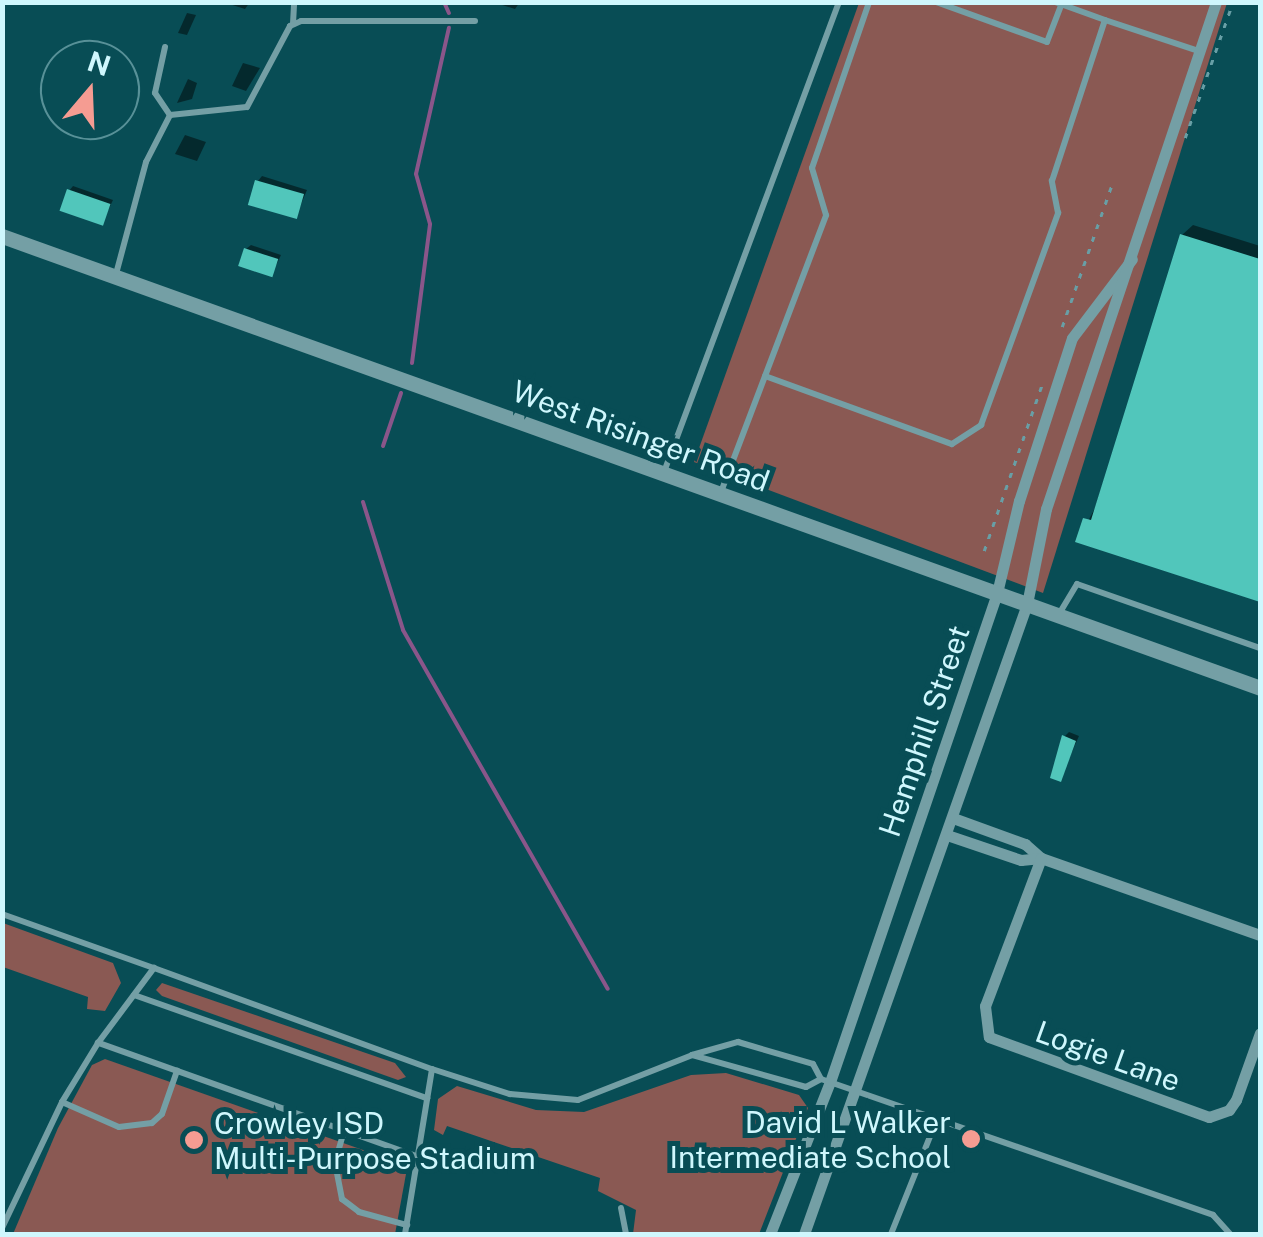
<!DOCTYPE html>
<style>
body{margin:0}
#map{position:relative;width:1263px;height:1237px;overflow:hidden;background:#084d55;font-family:"Public Sans",sans-serif}
div>[style]{position:absolute}
[style*='--x']{left:calc(var(--x)*1px);top:calc(var(--y)*1px);width:calc(var(--w)*1px);rotate:calc(var(--a)*1deg)}
.green>*{inset:0;background:#8a5953}
.shadow>*{inset:0;background:#0007}
.stream>*{height:4px;margin:-2px;padding:0 2px;transform-origin:2px;border-radius:2px;background:#8a568a}
.building>*{inset:0;background:#51c6bb;transform-origin:0 0}
.path>*{height:2.5px;margin-top:-1.25px;transform-origin:0;background:repeating-linear-gradient(90deg,#689fa6 0 5px,transparent 0 13px)}
.service>*{height:6px;margin:-3px;padding:0 3px;transform-origin:3px;border-radius:3px;background:#749fa5}
.minor>*{height:11px;margin:-5.5px;padding:0 5.5px;transform-origin:5.5px;border-radius:5.5px;background:#749fa5}
.tertiary>*{height:15px;margin:-7.5px;padding:0 7.5px;transform-origin:7.5px;border-radius:7.5px;background:#749fa5}
.dots>*{width:28px;height:28px;translate:-50% -50%;box-sizing:border-box;border:5px solid #084d55;border-radius:50%}
span{translate:-50% -50%;white-space:nowrap;text-align:center;line-height:1.15;-webkit-text-stroke:10px #084d55;paint-order:stroke}
.street-label{font-size:30px;color:#cff7fd}
.poi-label{font-size:30px;color:#cff7fd}
.right{translate:-100% -50%;text-align:right}
.left{translate:0 -50%;text-align:left}
.frame{position:absolute;inset:0;border:5px solid #cff7fd;pointer-events:none}
.north{position:absolute;left:40px;top:40px;width:100px;height:100px;box-sizing:border-box;background:#084d55;border:2px solid #589198;border-radius:50%;rotate:19deg;font-size:28px;font-weight:700;line-height:40px;text-align:center;color:#cff7fd}
.north::after{content:'';display:block;margin:auto;width:35px;height:45px;background:#f59c92;clip-path:polygon(50% 0,100% 100%,50% 72%,0 100%)}
</style>
<div id="map">
<div class="green">
<div style="clip-path:polygon(859px 3px,1227px 3px,1043px 593px,694px 462px)"></div>
<div style="clip-path:polygon(3px 923px,113px 963px,121px 983px,105px 1011px,87px 1009px,88px 997px,3px 967px)"></div>
<div style="clip-path:polygon(162px 983px,395px 1063px,406px 1077px,398px 1080px,162px 996px,156px 990px)"></div>
<div style="clip-path:polygon(105px 1059px,397px 1162px,406px 1174px,395px 1234px,13px 1234px,58px 1128px,92px 1065px)"></div>
<div style="clip-path:polygon(726px 1073px,799px 1095px,808px 1108px,759px 1234px,633px 1234px,636px 1210px,598px 1191px,600px 1178px,447px 1126px,443px 1135px,434px 1130px,438px 1099px,457px 1086px,536px 1110px,584px 1112px,691px 1075px)"></div>
</div>
<div class="shadow">
<div style="clip-path:polygon(223px 2px,250px 2px,245px 9px)"></div>
<div style="clip-path:polygon(493px 2px,520px 2px,515px 9px)"></div>
<div style="clip-path:polygon(187px 13px,196px 15px,187px 35px,178px 33px)"></div>
<div style="clip-path:polygon(243px 63px,260px 68px,246px 91px,232px 86px)"></div>
<div style="clip-path:polygon(188px 79px,197px 83px,192px 99px,177px 103px)"></div>
<div style="clip-path:polygon(185px 135px,206px 142px,197px 161px,175px 154px)"></div>
<div style="clip-path:polygon(262px 176px,307px 190px,296px 216px,258px 181px)"></div>
<div style="clip-path:polygon(73px 186px,113px 200px,102px 223px,69px 191px)"></div>
<div style="clip-path:polygon(1193px 225px,1260px 246px,1260px 599px,1078px 540px,1095px 508px,1182px 235px)"></div>
<div style="clip-path:polygon(251px 245px,281px 255px,272px 274px,246px 249px)"></div>
<div style="clip-path:polygon(1069px 732px,1079px 736px,1060px 779px,1064px 737px)"></div>
</div>
<div class="stream">
<div style="--x:444;--y:2;--w:12;--a:66"></div>
<div style="--x:412;--y:363;--w:140;--a:-82.6"></div>
<div style="--x:430;--y:224;--w:52;--a:-105.6"></div>
<div style="--x:416;--y:174;--w:150;--a:-77.3"></div>
<div style="--x:383;--y:446;--w:56;--a:-71.2"></div>
<div style="--x:363;--y:502;--w:134;--a:72.6"></div>
<div style="--x:403;--y:630;--w:413;--a:60.3"></div>
</div>
<div class="building">
<div style="left:255px;top:180px;width:51px;height:26px;rotate:16deg"></div>
<div style="left:67px;top:189px;width:46px;height:23px;rotate:19deg"></div>
<div style="clip-path:polygon(1180px 234px,1260px 259px,1260px 602px,1075px 542px,1083px 518px,1091px 520px)"></div>
<div style="left:244px;top:248px;width:36px;height:19px;rotate:18deg"></div>
<div style="clip-path:polygon(1062px 735px,1076px 741px,1061px 782px,1050px 778px)"></div>
</div>
<div class="path">
<div style="--x:1185;--y:138;--w:144;--a:-70.6"></div>
<div style="--x:1062;--y:327;--w:151;--a:-70.7"></div>
<div style="--x:984;--y:551;--w:179;--a:-70.8"></div>
</div>
<div class="service">
<div style="--x:936;--y:2;--w:118;--a:19.8"></div>
<div style="--x:1047;--y:42;--w:40;--a:-69"></div>
<div style="--x:1105;--y:20;--w:99;--a:18.3"></div>
<div style="--x:293;--y:24;--w:22;--a:-87"></div>
<div style="--x:165;--y:47;--w:47;--a:102.3"></div>
<div style="--x:155;--y:93;--w:27;--a:56"></div>
<div style="--x:116;--y:274;--w:116;--a:-75"></div>
<div style="--x:146;--y:162;--w:53;--a:-62.9"></div>
<div style="--x:170;--y:115;--w:77;--a:-5.9"></div>
<div style="--x:247;--y:107;--w:92;--a:-62"></div>
<div style="--x:290;--y:26;--w:12;--a:-24"></div>
<div style="--x:301;--y:21;--w:174;--a:0"></div>
<div style="--x:765;--y:376;--w:199;--a:20"></div>
<div style="--x:952;--y:444;--w:35;--a:-33"></div>
<div style="--x:981;--y:425;--w:226;--a:-70"></div>
<div style="--x:1058;--y:213;--w:33;--a:-101"></div>
<div style="--x:1052;--y:181;--w:169;--a:-71.8"></div>
<div style="--x:1105;--y:20;--w:53;--a:-160.2"></div>
<div style="--x:664;--y:472;--w:502;--a:-69.58"></div>
<div style="--x:721;--y:492;--w:296;--a:-69.2"></div>
<div style="--x:826;--y:215;--w:49;--a:-106.6"></div>
<div style="--x:812;--y:168;--w:176;--a:-71"></div>
<div style="--x:1059;--y:614;--w:35;--a:-59"></div>
<div style="--x:1077;--y:584;--w:194;--a:19.3"></div>
<div style="--x:2;--y:914;--w:161;--a:19.6"></div>
<div style="--x:134;--y:995;--w:311;--a:19.4"></div>
<div style="--x:98;--y:1043;--w:69;--a:121.4"></div>
<div style="--x:62;--y:1102;--w:62;--a:23.7"></div>
<div style="--x:119;--y:1127;--w:33;--a:-7"></div>
<div style="--x:152;--y:1123;--w:13;--a:-42"></div>
<div style="--x:162;--y:1114;--w:46;--a:-70.8"></div>
<div style="--x:821;--y:1079;--w:17;--a:152"></div>
<div style="--x:806;--y:1087;--w:118;--a:-164.3"></div>
<div style="--x:692;--y:1055;--w:48;--a:-15.8"></div>
<div style="--x:738;--y:1042;--w:78;--a:16.3"></div>
<div style="--x:813;--y:1064;--w:17;--a:62"></div>
<div style="--x:821;--y:1079;--w:415;--a:19.1"></div>
<div style="--x:1213;--y:1215;--w:25;--a:48"></div>
<div style="--x:344;--y:1131;--w:33;--a:106"></div>
<div style="--x:335;--y:1163;--w:37;--a:79"></div>
<div style="--x:342;--y:1199;--w:21;--a:37"></div>
<div style="--x:359;--y:1212;--w:50;--a:15.2"></div>
<div style="--x:419;--y:1157;--w:341;--a:-160.4"></div>
<div style="--x:98;--y:1043;--w:94;--a:-53.3"></div>
<div style="--x:154;--y:968;--w:296;--a:20"></div>
<div style="--x:621;--y:1208;--w:26;--a:79"></div>
<div style="--x:2;--y:1228;--w:140;--a:-64.5"></div>
<div style="--x:405;--y:1234;--w:167;--a:-80.7"></div>
<div style="--x:432;--y:1069;--w:82;--a:17.8"></div>
<div style="--x:510;--y:1094;--w:68;--a:5"></div>
<div style="--x:578;--y:1100;--w:123;--a:-21.5"></div>
<div style="--x:891;--y:1234;--w:124;--a:-68.2"></div>
</div>
<div class="minor">
<div style="--x:953;--y:818;--w:77;--a:19.9"></div>
<div style="--x:1025;--y:844;--w:21;--a:41"></div>
<div style="--x:1041;--y:858;--w:232;--a:19.4"></div>
<div style="--x:947;--y:835;--w:78;--a:18.7"></div>
<div style="--x:1021;--y:860;--w:20;--a:-6"></div>
<div style="--x:1041;--y:858;--w:158;--a:110.7"></div>
<div style="--x:985;--y:1006;--w:31;--a:83"></div>
<div style="--x:989;--y:1037;--w:234;--a:20"></div>
<div style="--x:1209;--y:1117;--w:21;--a:-19"></div>
<div style="--x:1229;--y:1110;--w:12;--a:-55"></div>
<div style="--x:1236;--y:1100;--w:71;--a:-70.3"></div>
<div style="--x:770;--y:1234;--w:163;--a:-68.5"></div>
<div style="--x:830;--y:1082;--w:517;--a:-71.14"></div>
<div style="--x:997;--y:593;--w:95;--a:-76.6"></div>
<div style="--x:1019;--y:501;--w:171;--a:-72"></div>
<div style="--x:1072;--y:338;--w:99;--a:-52.8"></div>
<div style="--x:804;--y:1234;--w:668;--a:-70.51"></div>
<div style="--x:1027;--y:604;--w:97;--a:-78.7"></div>
<div style="--x:1046;--y:509;--w:535;--a:-71.46"></div>
</div>
<div class="tertiary">
<div style="--x:2;--y:236;--w:1337;--a:19.76"></div>
</div>
<div class="dots">
<div style="left:971px;top:1139px;background:#f59c92"></div>
<div style="left:194px;top:1140px;background:#f59c92"></div>
</div>
<div class="street-label">
<span style="left:641px;top:436px;rotate:20deg">West Risinger Road</span>
<span style="left:924px;top:731px;rotate:-71deg">Hemphill Street</span>
<span style="left:1108px;top:1056px;rotate:20deg">Logie Lane</span>
</div>
<div class="poi-label">
<span class="right" style="left:951px;top:1139px">David L Walker<br>Intermediate School</span>
<span class="left" style="left:214px;top:1140px">Crowley ISD<br>Multi-Purpose Stadium</span>
</div>
<div class="frame"></div>
<div class="north">N</div>
</div>
